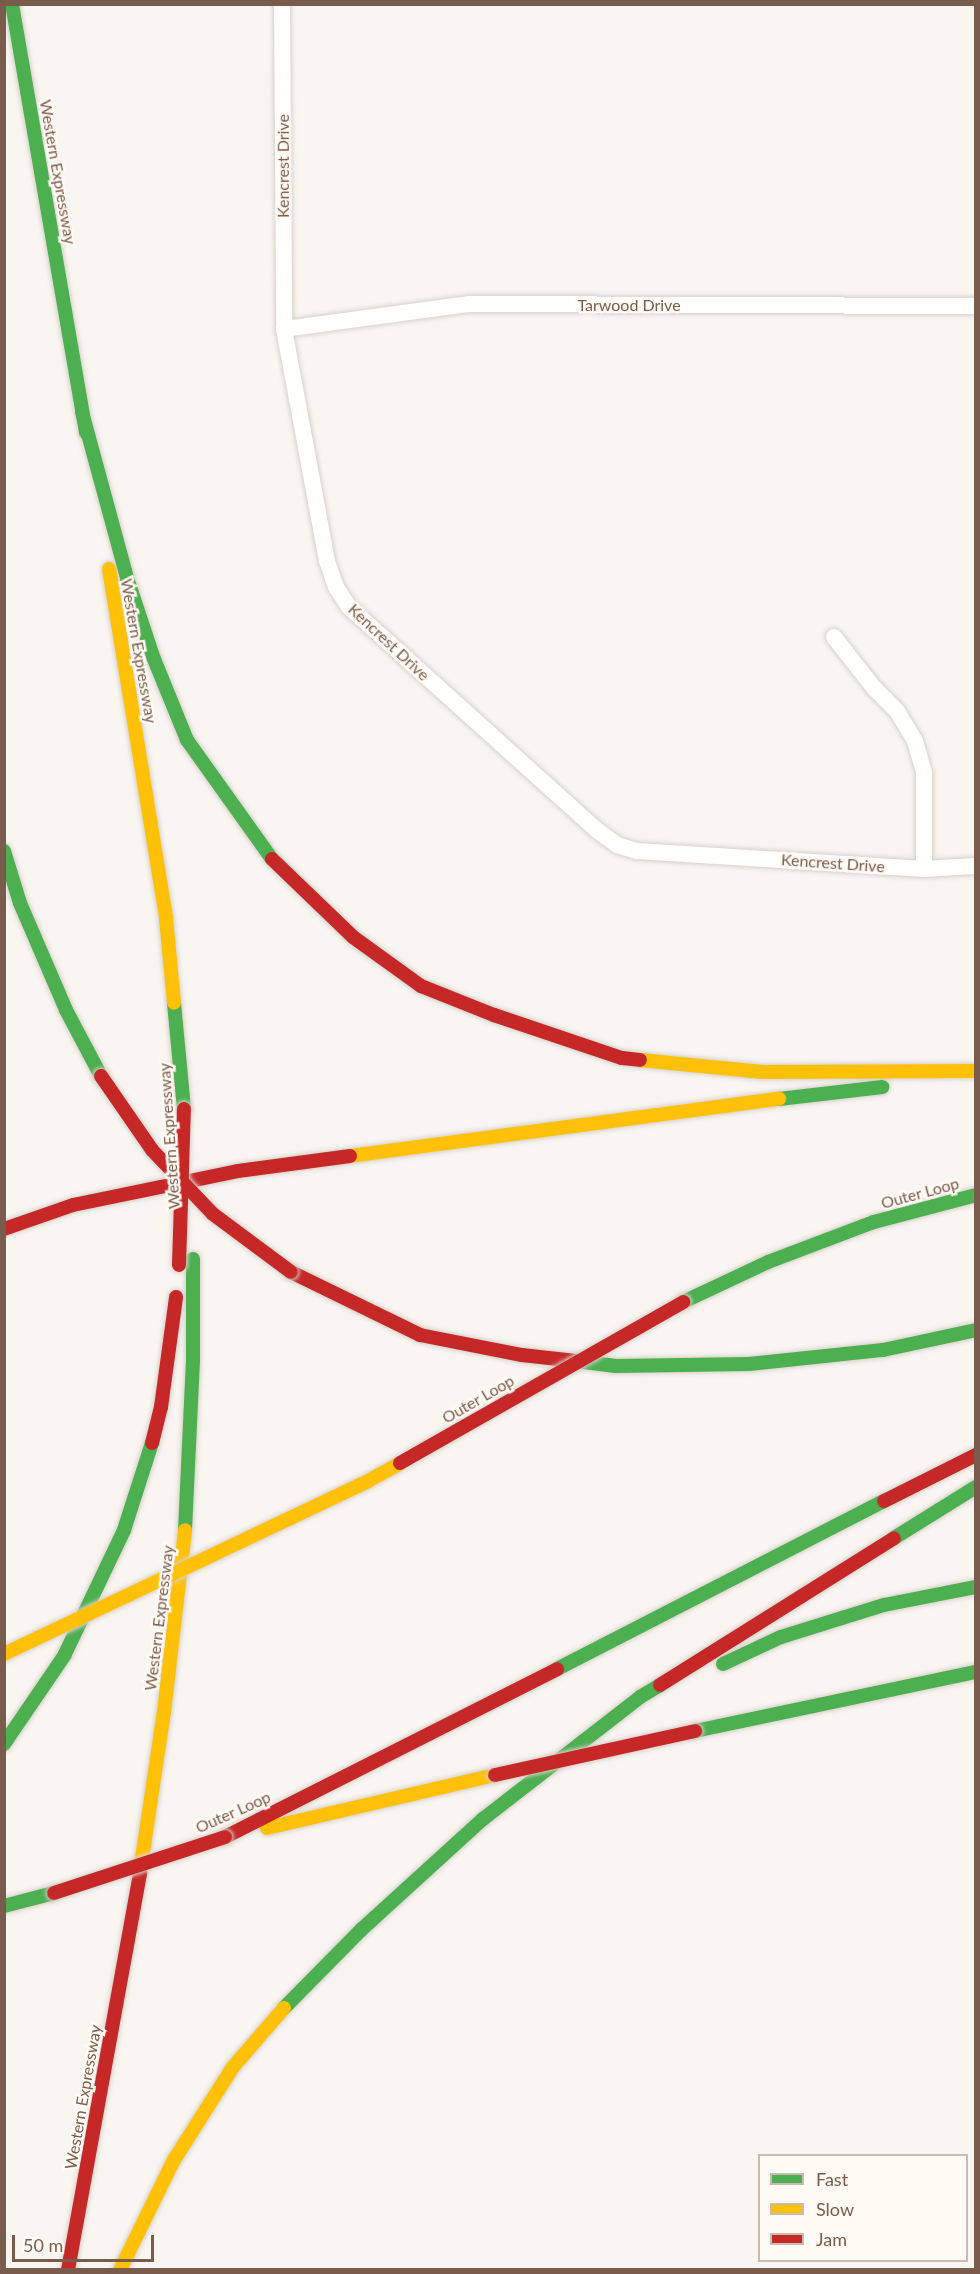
<!DOCTYPE html>
<style>
body{margin:0}
#map{position:relative;width:980px;height:2274px;overflow:hidden;background:#f9f5f0;font-family:Lato,sans-serif}
div>[style]{position:absolute}
[style*='--x']{left:calc(var(--x)*1px);top:calc(var(--y)*1px);width:calc(var(--w)*1px);rotate:calc(var(--a)*1deg)}
.roads{filter:drop-shadow(0 0 2px #d7d1cb) drop-shadow(0 0 2px #d7d1cb)}
.street>*{height:16px;margin:-8px;padding:0 8px;transform-origin:8px;border-radius:8px;background:#fefefd}
.fast>*{height:14px;margin:-7px;padding:0 7px;transform-origin:7px;border-radius:7px;background:#4caf50}
.slow>*{height:14px;margin:-7px;padding:0 7px;transform-origin:7px;border-radius:7px;background:#ffc107}
.jam>*{height:14px;margin:-7px;padding:0 7px;transform-origin:7px;border-radius:7px;background:#c62828}
.bridges{filter:drop-shadow(0 0 2px #dad1cc) drop-shadow(0 0 2px #dad1cc)}
.slow-bridge>*{height:14px;margin:-7px;padding:0 7px;transform-origin:7px;border-radius:7px;background:#ffc107}
.jam-bridge>*{height:14px;margin:-7px;padding:0 7px;transform-origin:7px;border-radius:7px;background:#c62828}
span{translate:-50% -50%;white-space:nowrap;text-align:center;line-height:1.15;-webkit-text-stroke:5px #fffaf3;paint-order:stroke}
.street-label{font-size:16px;color:#7a5c4d}
.frame{position:absolute;inset:0;border:6px solid #7a5c4d;pointer-events:none}
.legend{position:absolute;left:758px;top:2154px;width:210px;height:108px;box-sizing:border-box;background:#fffaf3;border:2px solid #cabbb1;margin:0;padding:8px 10px;list-style:none;font-size:18px;color:#7a5c4d}
.legend li{display:flex;align-items:center;gap:12px;height:30px}
.legend b{width:30px;border:2px solid #cabbb1}
.scale{position:absolute;left:12px;top:2235px;width:142px;height:27px;box-sizing:border-box;border:3px solid #7a5c4d;border-top:0;padding-left:8px;font-size:18px;line-height:21px;white-space:nowrap;color:#7a5c4d;-webkit-text-stroke:4px #fffaf3;paint-order:stroke}
</style>
<div id="map">
<div class="roads">
<div class="street">
<div style="--x:282;--y:4;--w:325;--a:89.6"></div>
<div style="--x:284;--y:329;--w:236;--a:79.5"></div>
<div style="--x:327;--y:561;--w:28;--a:71"></div>
<div style="--x:336;--y:587;--w:24;--a:57"></div>
<div style="--x:349;--y:607;--w:335;--a:42"></div>
<div style="--x:598;--y:831;--w:24;--a:36"></div>
<div style="--x:617;--y:845;--w:21;--a:17"></div>
<div style="--x:637;--y:851;--w:288;--a:3.6"></div>
<div style="--x:924;--y:869;--w:52;--a:-3.3"></div>
<div style="--x:284;--y:329;--w:187;--a:-7.7"></div>
<div style="--x:469;--y:304;--w:507;--a:0.23"></div>
<div style="--x:834;--y:637;--w:65;--a:51.9"></div>
<div style="--x:874;--y:688;--w:33;--a:45"></div>
<div style="--x:897;--y:711;--w:35;--a:59"></div>
<div style="--x:915;--y:741;--w:32;--a:74"></div>
<div style="--x:924;--y:772;--w:97;--a:90"></div>
</div>
<div class="fast">
<div style="--x:12;--y:4;--w:435;--a:80.2"></div>
<div style="--x:82;--y:412;--w:172;--a:74.8"></div>
<div style="--x:127;--y:578;--w:85;--a:71.6"></div>
<div style="--x:154;--y:659;--w:87;--a:67.8"></div>
<div style="--x:187;--y:740;--w:146;--a:54.5"></div>
<div style="--x:4;--y:851;--w:54;--a:72.9"></div>
<div style="--x:20;--y:903;--w:116;--a:66.7"></div>
<div style="--x:66;--y:1010;--w:75;--a:62.1"></div>
<div style="--x:174;--y:1003;--w:106;--a:84.6"></div>
<div style="--x:779;--y:1099;--w:104;--a:-6.6"></div>
<div style="--x:683;--y:1302;--w:94;--a:-25.2"></div>
<div style="--x:768;--y:1262;--w:113;--a:-20.7"></div>
<div style="--x:874;--y:1222;--w:106;--a:-14.8"></div>
<div style="--x:576;--y:1361;--w:40;--a:7.1"></div>
<div style="--x:616;--y:1366;--w:133;--a:-0.9"></div>
<div style="--x:749;--y:1364;--w:135;--a:-6"></div>
<div style="--x:883;--y:1350;--w:95;--a:-12.1"></div>
<div style="--x:185;--y:1530;--w:170;--a:-87.3"></div>
<div style="--x:193;--y:1360;--w:101;--a:-90"></div>
<div style="--x:894;--y:1538;--w:97;--a:-31.9"></div>
<div style="--x:723;--y:1664;--w:64;--a:-25"></div>
<div style="--x:781;--y:1637;--w:108;--a:-17.3"></div>
<div style="--x:884;--y:1605;--w:94;--a:-11.1"></div>
<div style="--x:557;--y:1669;--w:368;--a:-27.2"></div>
<div style="--x:695;--y:1731;--w:287;--a:-11.9"></div>
<div style="--x:4;--y:1744;--w:107;--a:-55.7"></div>
<div style="--x:64;--y:1656;--w:140;--a:-64.5"></div>
<div style="--x:124;--y:1530;--w:91;--a:-72.2"></div>
<div style="--x:4;--y:1906;--w:52;--a:-14.6"></div>
<div style="--x:284;--y:2008;--w:111;--a:-45.4"></div>
<div style="--x:362;--y:1929;--w:164;--a:-42.3"></div>
<div style="--x:483;--y:1819;--w:199;--a:-37.8"></div>
<div style="--x:640;--y:1697;--w:23;--a:-31"></div>
</div>
<div class="slow">
<div style="--x:109;--y:569;--w:354;--a:80.7"></div>
<div style="--x:166;--y:918;--w:85;--a:84.6"></div>
<div style="--x:640;--y:1060;--w:123;--a:5.6"></div>
<div style="--x:762;--y:1072;--w:214;--a:-0.3"></div>
<div style="--x:350;--y:1156;--w:433;--a:-7.6"></div>
<div style="--x:267;--y:1828;--w:234;--a:-13.1"></div>
<div style="--x:140;--y:1872;--w:162;--a:-81.5"></div>
<div style="--x:164;--y:1712;--w:183;--a:-83.4"></div>
<div style="--x:120;--y:2270;--w:123;--a:-63.9"></div>
<div style="--x:174;--y:2160;--w:110;--a:-57.6"></div>
<div style="--x:233;--y:2067;--w:78;--a:-49.2"></div>
</div>
<div class="jam">
<div style="--x:272;--y:859;--w:112;--a:43.9"></div>
<div style="--x:353;--y:937;--w:84;--a:35.8"></div>
<div style="--x:421;--y:986;--w:79;--a:21.7"></div>
<div style="--x:494;--y:1015;--w:135;--a:18.6"></div>
<div style="--x:622;--y:1058;--w:18;--a:6"></div>
<div style="--x:4;--y:1229;--w:73;--a:-19.2"></div>
<div style="--x:73;--y:1205;--w:168;--a:-11.6"></div>
<div style="--x:238;--y:1171;--w:113;--a:-7.6"></div>
<div style="--x:291;--y:1272;--w:144;--a:26"></div>
<div style="--x:420;--y:1335;--w:104;--a:11.1"></div>
<div style="--x:522;--y:1355;--w:54;--a:6.3"></div>
<div style="--x:152;--y:1443;--w:37;--a:-76"></div>
<div style="--x:161;--y:1407;--w:111;--a:-82.2"></div>
<div style="--x:884;--y:1501;--w:103;--a:-26.6"></div>
<div style="--x:660;--y:1685;--w:276;--a:-32.1"></div>
<div style="--x:225;--y:1837;--w:372;--a:-26.8"></div>
<div style="--x:68;--y:2270;--w:404;--a:-79.7"></div>
</div>
</div>
<div class="bridges">
<div class="slow-bridge">
<div style="--x:4;--y:1654;--w:403;--a:-25.4"></div>
<div style="--x:368;--y:1481;--w:37;--a:-29"></div>
</div>
<div class="jam-bridge">
<div style="--x:101;--y:1076;--w:90;--a:55.4"></div>
<div style="--x:152;--y:1150;--w:88;--a:46.4"></div>
<div style="--x:213;--y:1214;--w:97;--a:36.6"></div>
<div style="--x:179;--y:1265;--w:156;--a:-88.2"></div>
<div style="--x:400;--y:1463;--w:326;--a:-29.6"></div>
<div style="--x:495;--y:1775;--w:205;--a:-12.4"></div>
<div style="--x:54;--y:1893;--w:180;--a:-18.1"></div>
</div>
</div>
<div class="street-label">
<span style="left:283px;top:166px;rotate:-90deg">Kencrest Drive</span>
<span style="left:58px;top:172px;rotate:80deg">Western Expressway</span>
<span style="left:629px;top:305px">Tarwood Drive</span>
<span style="left:389px;top:642px;rotate:43deg">Kencrest Drive</span>
<span style="left:139px;top:651px;rotate:80deg">Western Expressway</span>
<span style="left:833px;top:863px;rotate:4deg">Kencrest Drive</span>
<span style="left:169px;top:1136px;rotate:-94deg">Western Expressway</span>
<span style="left:920px;top:1193px;rotate:-15deg">Outer Loop</span>
<span style="left:478px;top:1399px;rotate:-30deg">Outer Loop</span>
<span style="left:159px;top:1618px;rotate:-83deg">Western Expressway</span>
<span style="left:233px;top:1812px;rotate:-24deg">Outer Loop</span>
<span style="left:83px;top:2097px;rotate:-80deg">Western Expressway</span>
</div>
<div class="frame"></div>
<ul class="legend">
<li><b style="height:8px;background:#4caf50"></b>Fast</li>
<li><b style="height:8px;background:#ffc107"></b>Slow</li>
<li><b style="height:8px;background:#c62828"></b>Jam</li>
</ul>
<div class="scale">50 m</div>
</div>
